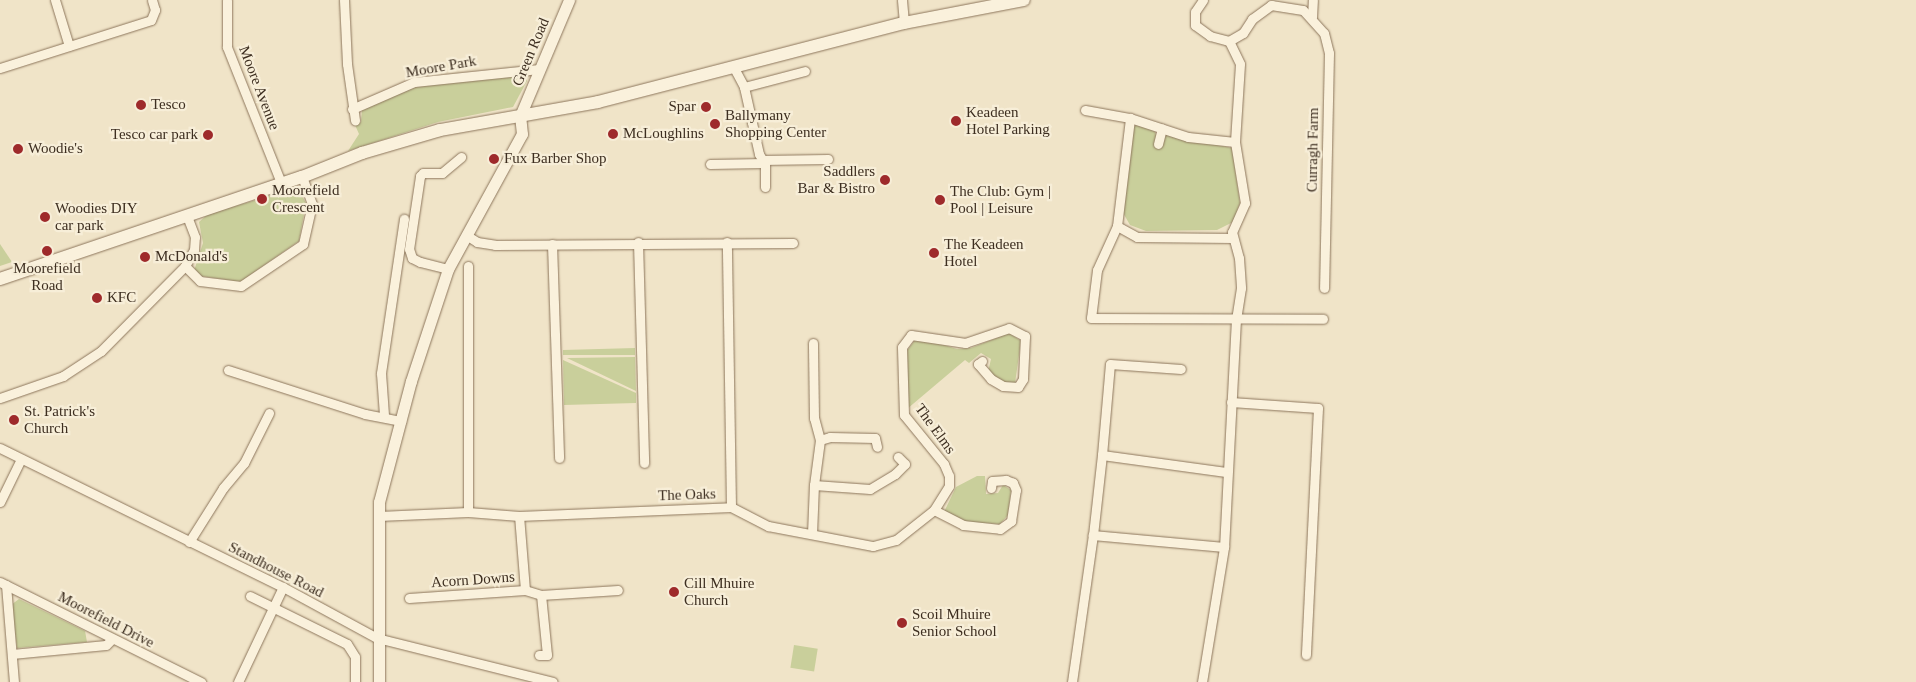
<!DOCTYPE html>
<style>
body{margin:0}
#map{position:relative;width:1916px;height:682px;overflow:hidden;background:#f0e4c8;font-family:Georgia,serif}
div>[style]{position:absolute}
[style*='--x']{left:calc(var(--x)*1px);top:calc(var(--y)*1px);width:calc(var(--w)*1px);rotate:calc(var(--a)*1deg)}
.green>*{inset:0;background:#c9cf9b;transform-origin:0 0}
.roads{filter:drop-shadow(0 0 1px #8d765c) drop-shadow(0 0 1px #8d765c)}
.minor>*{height:9px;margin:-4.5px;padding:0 4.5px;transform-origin:4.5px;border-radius:4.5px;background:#faf1dc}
.tertiary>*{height:11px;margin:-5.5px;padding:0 5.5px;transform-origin:5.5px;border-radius:5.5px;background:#faf1dc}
.secondary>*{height:12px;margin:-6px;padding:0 6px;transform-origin:6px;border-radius:6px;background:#faf1dc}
.dots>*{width:14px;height:14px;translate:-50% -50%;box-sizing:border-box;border:2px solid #f7eed8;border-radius:50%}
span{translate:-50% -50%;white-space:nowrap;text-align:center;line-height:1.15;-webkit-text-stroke:4.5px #f7eed8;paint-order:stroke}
.street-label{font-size:15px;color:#3d2e20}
.poi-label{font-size:15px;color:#3d2e20}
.left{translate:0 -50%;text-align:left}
.right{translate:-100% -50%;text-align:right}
</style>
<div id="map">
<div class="green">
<div style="clip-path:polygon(526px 73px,527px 81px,513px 107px,438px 122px,348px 151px,359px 134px,355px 125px,361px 122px,362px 110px,395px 95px,416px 87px)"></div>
<div style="clip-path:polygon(1137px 124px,1154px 130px,1156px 135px,1168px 134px,1232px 148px,1240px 203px,1233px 222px,1217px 230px,1146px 231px,1130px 225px,1122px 211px,1126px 170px,1134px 127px)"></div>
<div style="clip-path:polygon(296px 186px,306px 203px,299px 241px,240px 282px,201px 276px,194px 271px,203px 243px,199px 222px,208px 214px,256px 200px,258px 204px,270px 195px)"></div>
<div style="clip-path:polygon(0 244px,12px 262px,0 266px)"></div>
<div style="clip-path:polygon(1009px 333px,1021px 341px,1015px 383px,1005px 385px,988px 372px,991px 359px,981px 353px,969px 363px,965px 360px,907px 409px,906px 352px,915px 340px,931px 341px,957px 349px,971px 348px)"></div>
<div style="clip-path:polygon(635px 348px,635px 355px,563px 355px,563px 350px)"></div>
<div style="clip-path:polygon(635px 357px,636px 391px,567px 358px,568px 358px)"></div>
<div style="clip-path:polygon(563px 360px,636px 393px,636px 403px,564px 405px)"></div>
<div style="clip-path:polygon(977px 476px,985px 476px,986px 494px,998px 493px,1003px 485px,1011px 490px,1008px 515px,1000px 524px,962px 522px,944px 512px,956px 487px)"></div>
<div style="clip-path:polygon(19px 599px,85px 631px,87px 642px,17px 648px,11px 605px)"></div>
<div style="left:794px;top:645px;width:24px;height:23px;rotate:9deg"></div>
</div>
<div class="roads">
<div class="minor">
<div style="--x:55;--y:0;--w:48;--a:73.1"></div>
<div style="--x:227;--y:0;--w:47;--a:90"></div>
<div style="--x:227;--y:47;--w:146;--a:68.3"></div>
<div style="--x:344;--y:0;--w:64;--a:87.3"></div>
<div style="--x:347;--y:64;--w:57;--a:81.9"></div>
<div style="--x:902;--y:0;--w:23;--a:85"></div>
<div style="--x:1203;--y:0;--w:14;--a:124"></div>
<div style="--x:1195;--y:12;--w:13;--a:90"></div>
<div style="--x:1195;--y:25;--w:19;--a:36"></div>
<div style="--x:1210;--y:36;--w:20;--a:15"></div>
<div style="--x:1229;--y:41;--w:25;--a:64"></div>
<div style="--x:1240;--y:64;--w:78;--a:93.7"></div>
<div style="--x:1235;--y:142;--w:62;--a:80.7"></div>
<div style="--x:1245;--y:203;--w:32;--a:114"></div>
<div style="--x:1232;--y:232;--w:27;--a:75"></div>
<div style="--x:1239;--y:258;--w:30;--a:86"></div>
<div style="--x:1241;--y:288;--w:31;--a:99"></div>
<div style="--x:1236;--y:319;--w:228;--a:93"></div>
<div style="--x:1312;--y:17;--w:17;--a:-87"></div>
<div style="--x:1229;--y:41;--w:16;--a:-30"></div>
<div style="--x:1243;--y:33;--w:17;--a:-57"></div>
<div style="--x:1252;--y:19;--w:24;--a:-36"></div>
<div style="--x:1271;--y:5;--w:32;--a:9"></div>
<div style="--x:1303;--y:10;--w:31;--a:48"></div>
<div style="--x:1324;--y:33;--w:21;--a:76"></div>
<div style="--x:1329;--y:53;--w:235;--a:91.2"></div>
<div style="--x:733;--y:66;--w:24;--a:62"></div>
<div style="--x:744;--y:87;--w:69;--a:77.4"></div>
<div style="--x:759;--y:154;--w:12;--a:59"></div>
<div style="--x:765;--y:164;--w:23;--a:90"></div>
<div style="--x:0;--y:68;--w:158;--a:-17.6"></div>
<div style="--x:151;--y:20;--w:11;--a:-68"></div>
<div style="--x:155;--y:10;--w:10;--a:-107"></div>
<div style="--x:744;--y:87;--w:63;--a:-14.7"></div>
<div style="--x:352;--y:109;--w:68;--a:-23.5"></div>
<div style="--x:414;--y:82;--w:126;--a:-5.9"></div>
<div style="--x:1085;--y:110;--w:46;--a:10.1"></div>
<div style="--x:1158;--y:144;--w:16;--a:-76"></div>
<div style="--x:762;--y:160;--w:66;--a:-0.9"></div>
<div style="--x:710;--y:164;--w:54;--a:-1.1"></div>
<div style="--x:1117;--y:226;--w:109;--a:-83.1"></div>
<div style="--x:1130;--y:118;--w:61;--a:18.1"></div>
<div style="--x:1188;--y:137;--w:47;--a:6.1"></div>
<div style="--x:466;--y:235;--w:13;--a:32"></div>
<div style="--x:477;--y:242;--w:18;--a:9"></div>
<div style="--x:495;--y:245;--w:298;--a:-0.4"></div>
<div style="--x:1233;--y:238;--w:96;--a:-179.4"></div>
<div style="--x:1137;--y:237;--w:23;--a:-151"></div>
<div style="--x:1117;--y:226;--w:48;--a:114.4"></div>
<div style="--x:1097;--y:270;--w:48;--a:97.1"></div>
<div style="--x:1091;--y:318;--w:232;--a:0.2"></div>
<div style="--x:638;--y:242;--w:221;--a:88.4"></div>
<div style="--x:552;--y:244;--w:214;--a:88.1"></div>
<div style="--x:185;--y:266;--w:21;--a:45"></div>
<div style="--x:200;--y:281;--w:41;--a:7"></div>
<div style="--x:241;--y:286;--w:75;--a:-34.1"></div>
<div style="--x:303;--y:244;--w:41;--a:-77.3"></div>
<div style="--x:312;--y:204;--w:29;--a:-110"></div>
<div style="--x:468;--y:266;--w:246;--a:90"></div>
<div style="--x:448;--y:269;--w:29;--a:-166"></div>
<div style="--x:420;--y:262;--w:9;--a:-153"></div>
<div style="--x:412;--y:258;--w:9;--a:-108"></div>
<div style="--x:409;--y:249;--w:74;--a:-81.4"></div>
<div style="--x:420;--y:176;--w:4;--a:-45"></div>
<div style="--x:423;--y:173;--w:19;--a:0"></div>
<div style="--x:442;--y:173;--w:25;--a:-40"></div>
<div style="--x:228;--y:370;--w:144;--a:17.8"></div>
<div style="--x:365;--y:414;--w:37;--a:11"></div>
<div style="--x:0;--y:398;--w:67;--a:-19.2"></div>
<div style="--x:63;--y:376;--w:45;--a:-33.3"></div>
<div style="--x:101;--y:351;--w:120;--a:-45.3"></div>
<div style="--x:185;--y:266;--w:18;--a:-61"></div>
<div style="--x:194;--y:250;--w:13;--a:-86"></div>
<div style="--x:195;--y:237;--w:22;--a:-111"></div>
<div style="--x:1231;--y:402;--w:87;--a:3.9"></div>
<div style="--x:1318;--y:408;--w:247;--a:92.8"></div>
<div style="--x:384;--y:415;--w:42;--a:-94.1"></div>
<div style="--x:381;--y:373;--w:156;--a:-81.5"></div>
<div style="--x:820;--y:440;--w:10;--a:-17"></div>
<div style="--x:830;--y:437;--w:45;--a:1.3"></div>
<div style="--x:875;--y:438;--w:9;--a:77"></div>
<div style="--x:0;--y:448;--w:315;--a:26.2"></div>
<div style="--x:283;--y:587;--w:107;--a:28.5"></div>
<div style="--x:377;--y:638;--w:181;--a:14"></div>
<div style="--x:1102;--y:455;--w:91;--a:-85"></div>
<div style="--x:1110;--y:364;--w:71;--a:4"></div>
<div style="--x:814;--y:485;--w:56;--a:4.1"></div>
<div style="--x:870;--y:489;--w:29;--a:-31"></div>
<div style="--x:895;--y:474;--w:14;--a:-45"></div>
<div style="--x:905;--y:464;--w:10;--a:-135"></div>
<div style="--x:0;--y:502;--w:48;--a:-64"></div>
<div style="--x:731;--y:507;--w:42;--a:27.2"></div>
<div style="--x:768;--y:526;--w:107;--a:10.8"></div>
<div style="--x:873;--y:546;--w:24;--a:-15"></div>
<div style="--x:896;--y:540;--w:48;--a:-38.3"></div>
<div style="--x:934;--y:510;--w:28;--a:-58"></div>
<div style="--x:949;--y:486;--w:10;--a:-90"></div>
<div style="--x:949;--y:476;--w:13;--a:-113"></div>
<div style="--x:944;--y:464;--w:63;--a:-129.2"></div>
<div style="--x:904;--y:415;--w:68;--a:-91.7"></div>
<div style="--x:902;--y:347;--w:15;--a:-53"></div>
<div style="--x:911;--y:335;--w:55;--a:8.4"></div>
<div style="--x:965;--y:343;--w:46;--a:-18.8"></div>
<div style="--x:1009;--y:328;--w:18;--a:27"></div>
<div style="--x:1025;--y:336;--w:43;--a:92.7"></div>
<div style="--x:1023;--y:379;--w:9;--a:122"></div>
<div style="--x:1018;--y:387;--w:15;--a:-176"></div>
<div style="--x:1003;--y:386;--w:14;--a:-150"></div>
<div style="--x:991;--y:379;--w:20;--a:-131"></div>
<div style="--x:978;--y:364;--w:5;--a:-37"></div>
<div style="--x:934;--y:510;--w:33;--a:27"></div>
<div style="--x:963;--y:525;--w:37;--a:6"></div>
<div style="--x:1000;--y:529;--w:14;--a:-36"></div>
<div style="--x:1011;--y:521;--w:31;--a:-81"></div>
<div style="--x:1016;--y:490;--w:8;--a:-113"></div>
<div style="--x:1013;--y:483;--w:8;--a:-157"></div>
<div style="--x:1006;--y:480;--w:14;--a:176"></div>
<div style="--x:992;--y:481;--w:7;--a:98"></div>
<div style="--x:379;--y:516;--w:89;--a:-2.6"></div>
<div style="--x:468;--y:512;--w:51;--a:4.5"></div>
<div style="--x:519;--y:516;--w:212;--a:-2.4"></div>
<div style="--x:731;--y:507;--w:265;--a:-90.9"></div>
<div style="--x:812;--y:534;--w:49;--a:-87.7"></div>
<div style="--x:814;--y:485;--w:45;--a:-82.4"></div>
<div style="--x:820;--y:440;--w:23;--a:-105"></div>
<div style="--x:814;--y:418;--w:75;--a:-90.8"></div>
<div style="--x:189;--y:542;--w:64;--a:-57.8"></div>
<div style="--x:223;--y:488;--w:33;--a:-50"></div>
<div style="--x:244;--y:463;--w:56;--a:-63.4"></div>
<div style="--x:0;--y:582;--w:225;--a:26.5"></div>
<div style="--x:6;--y:585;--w:97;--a:85.3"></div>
<div style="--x:525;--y:590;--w:17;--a:17"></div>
<div style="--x:541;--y:595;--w:77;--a:-3.7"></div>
<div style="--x:250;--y:596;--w:108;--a:26.3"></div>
<div style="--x:347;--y:644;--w:15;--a:58"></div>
<div style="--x:355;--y:657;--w:25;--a:90"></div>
<div style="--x:409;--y:598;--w:116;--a:-3.9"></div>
<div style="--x:525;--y:590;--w:74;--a:-94.6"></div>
<div style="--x:12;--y:654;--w:94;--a:-5.5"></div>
<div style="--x:106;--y:645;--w:8;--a:-45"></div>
<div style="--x:539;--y:655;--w:8;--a:0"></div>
<div style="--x:547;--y:655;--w:60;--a:-95.7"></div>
<div style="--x:238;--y:682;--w:105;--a:-64.7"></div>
<div style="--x:1072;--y:682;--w:148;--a:-81.9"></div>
<div style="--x:1202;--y:682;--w:137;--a:-80.7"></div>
<div style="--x:1224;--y:547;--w:132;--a:-174.8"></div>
<div style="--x:1093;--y:535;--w:81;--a:-83.6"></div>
<div style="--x:1102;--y:455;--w:125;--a:7.8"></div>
</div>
<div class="tertiary">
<div style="--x:379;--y:682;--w:180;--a:-90"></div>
<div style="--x:379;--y:502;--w:125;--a:-75.2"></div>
<div style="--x:411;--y:381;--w:118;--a:-71.7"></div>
<div style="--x:448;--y:269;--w:154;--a:-61.3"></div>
<div style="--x:522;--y:134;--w:18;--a:-96"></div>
<div style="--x:520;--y:116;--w:126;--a:-67.1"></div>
</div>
<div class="secondary">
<div style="--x:0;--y:279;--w:319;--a:-18.7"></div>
<div style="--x:302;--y:177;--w:65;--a:-21.8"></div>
<div style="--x:362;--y:153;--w:81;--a:-16.4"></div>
<div style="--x:440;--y:130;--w:160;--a:-10"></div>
<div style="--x:598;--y:102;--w:316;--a:-14.5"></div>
<div style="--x:904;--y:23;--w:122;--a:-10.9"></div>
</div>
</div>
<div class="dots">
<div style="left:141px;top:105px;background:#9e2a2b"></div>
<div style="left:706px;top:107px;background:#9e2a2b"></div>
<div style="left:956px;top:121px;background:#9e2a2b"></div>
<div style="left:715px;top:124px;background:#9e2a2b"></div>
<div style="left:613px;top:134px;background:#9e2a2b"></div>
<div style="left:208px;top:135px;background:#9e2a2b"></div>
<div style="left:18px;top:149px;background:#9e2a2b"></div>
<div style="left:494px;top:159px;background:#9e2a2b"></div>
<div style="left:885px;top:180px;background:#9e2a2b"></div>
<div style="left:262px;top:199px;background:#9e2a2b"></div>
<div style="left:940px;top:200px;background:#9e2a2b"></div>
<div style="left:45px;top:217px;background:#9e2a2b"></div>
<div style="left:47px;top:251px;background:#9e2a2b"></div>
<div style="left:934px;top:253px;background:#9e2a2b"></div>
<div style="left:145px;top:257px;background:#9e2a2b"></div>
<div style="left:97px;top:298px;background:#9e2a2b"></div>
<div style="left:14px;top:420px;background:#9e2a2b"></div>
<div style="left:674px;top:592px;background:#9e2a2b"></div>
<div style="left:902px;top:623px;background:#9e2a2b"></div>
</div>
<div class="street-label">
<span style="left:531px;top:52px;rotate:-67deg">Green Road</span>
<span style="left:441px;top:67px;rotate:-10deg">Moore Park</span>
<span style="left:259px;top:88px;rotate:69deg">Moore Avenue</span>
<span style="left:1313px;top:150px;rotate:-89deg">Curragh Farm</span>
<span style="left:935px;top:429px;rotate:54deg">The Elms</span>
<span style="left:687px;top:495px;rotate:-2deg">The Oaks</span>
<span style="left:276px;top:570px;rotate:27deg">Standhouse Road</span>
<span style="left:473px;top:580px;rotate:-4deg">Acorn Downs</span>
<span style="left:106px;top:620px;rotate:27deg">Moorefield Drive</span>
</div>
<div class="poi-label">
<span class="left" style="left:151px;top:105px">Tesco</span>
<span class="right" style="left:696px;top:107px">Spar</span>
<span class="left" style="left:966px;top:121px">Keadeen<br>Hotel Parking</span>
<span class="left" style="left:725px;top:124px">Ballymany<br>Shopping Center</span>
<span class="left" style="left:623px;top:134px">McLoughlins</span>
<span class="right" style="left:198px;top:135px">Tesco car park</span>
<span class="left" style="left:28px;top:149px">Woodie's</span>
<span class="left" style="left:504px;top:159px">Fux Barber Shop</span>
<span class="right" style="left:875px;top:180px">Saddlers<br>Bar &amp; Bistro</span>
<span class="left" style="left:272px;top:199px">Moorefield<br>Crescent</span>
<span class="left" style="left:950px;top:200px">The Club: Gym |<br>Pool | Leisure</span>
<span class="left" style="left:55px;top:217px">Woodies DIY<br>car park</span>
<span class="left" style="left:944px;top:253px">The Keadeen<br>Hotel</span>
<span class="left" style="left:155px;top:257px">McDonald's</span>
<span style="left:47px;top:277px">Moorefield<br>Road</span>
<span class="left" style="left:107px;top:298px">KFC</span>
<span class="left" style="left:24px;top:420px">St. Patrick's<br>Church</span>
<span class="left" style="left:684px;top:592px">Cill Mhuire<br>Church</span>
<span class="left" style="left:912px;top:623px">Scoil Mhuire<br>Senior School</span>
</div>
</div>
